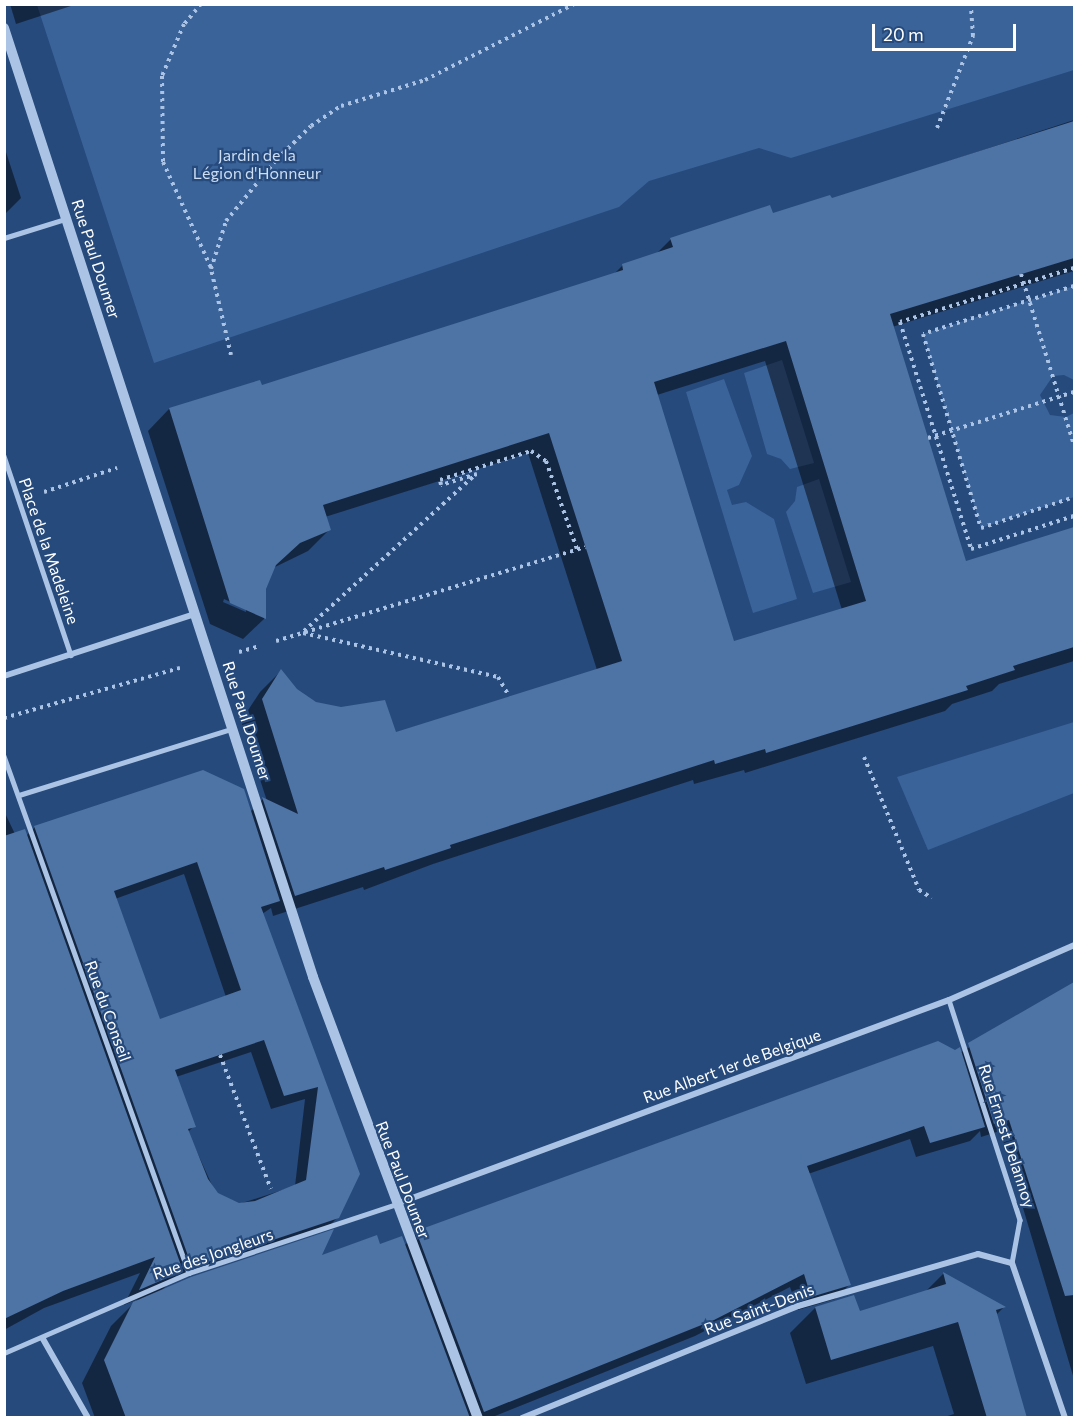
<!DOCTYPE html>
<meta charset="utf-8">
<style>
body{margin:0}
#map{position:relative;width:1079px;height:1422px;overflow:hidden;background:#264a7c;font-family:Commissioner,sans-serif}
div>[style]{position:absolute}
[style*='--x']{left:calc(var(--x)*1px);top:calc(var(--y)*1px);width:calc(var(--w)*1px);rotate:calc(var(--a)*1deg)}
.green>*{inset:0;background:#3a639a}
.shadow>*{inset:0;background:#0007}
.building>*{inset:0;background:#4e73a5}
.path>*{height:4px;margin-top:-2px;transform-origin:0;background:repeating-linear-gradient(90deg,#abc4e5 0 3px,transparent 0 7.5px)}
.service>*{height:4.5px;margin:-2.25px;padding:0 2.25px;transform-origin:2.25px;border-radius:2.25px;background:#abc4e5}
.minor>*{height:6px;margin:-3px;padding:0 3px;transform-origin:3px;border-radius:3px;background:#abc4e5}
.tertiary>*{height:10px;margin:-5px;padding:0 5px;transform-origin:5px;border-radius:5px;background:#abc4e5}
span{translate:-50% -50%;white-space:nowrap;text-align:center;line-height:1.15;-webkit-text-stroke:4.5px #264a7c;paint-order:stroke}
.park-label{font-size:16px;color:#cddef4}
.street-label{font-size:16px;color:#fff}
.frame{position:absolute;inset:0;border:6px solid #fff;pointer-events:none}
.scale{position:absolute;left:872px;top:24px;width:144px;height:27px;box-sizing:border-box;border:3px solid #fff;border-top:0;padding-left:8px;font-size:18px;line-height:21px;white-space:nowrap;color:#fff;-webkit-text-stroke:4px #264a7c;paint-order:stroke}
</style>
<div id="map">
<div class="green">
<div style="clip-path:polygon(37px 5px,1074px 5px,1074px 70px,791px 158px,759px 148px,649px 181px,619px 207px,154px 363px)"></div>
<div style="clip-path:polygon(1074px 286px,1074px 380px,1064px 375px,1053px 376px,1040px 395px,1050px 415px,1066px 417px,1074px 413px,1074px 497px,981px 528px,923px 334px)"></div>
<div style="clip-path:polygon(782px 360px,814px 463px,790px 469px,781px 459px,767px 454px,744px 373px)"></div>
<div style="clip-path:polygon(724px 379px,752px 456px,739px 485px,727px 490px,732px 505px,746px 502px,774px 519px,797px 599px,753px 613px,686px 392px)"></div>
<div style="clip-path:polygon(819px 479px,851px 582px,813px 593px,786px 512px,795px 501px,797px 487px)"></div>
<div style="clip-path:polygon(1074px 722px,1074px 793px,928px 850px,897px 777px)"></div>
</div>
<div class="shadow">
<div style="clip-path:polygon(10px 4px,77px 4px,16px 24px)"></div>
<div style="clip-path:polygon(evenodd,1074px 120px,1074px 271px,892px 327px,965px 563px,1074px 529px,1074px 661px,999px 684px,992px 691px,952px 704px,945px 711px,745px 773px,744px 770px,694px 784px,693px 780px,433px 864px,364px 890px,363px 887px,273px 916px,271px 908px,262px 914px,358px 1174px,338px 1217px,324px 1231px,179px 1279px,177px 1275px,160px 1292px,379px 1246px,404px 1246px,417px 1232px,960px 1053px,1074px 983px,1074px 1379px,1000px 1131px,981px 1137px,980px 1131px,970px 1141px,916px 1157px,910px 1139px,808px 1174px,849px 1285px,835px 1299px,798px 1310px,790px 1287px,695px 1336px,490px 1418px,95px 1418px,82px 1383px,111px 1326px,138px 1299px,124px 1305px,140px 1273px,44px 1308px,4px 1330px,4px 811px,15px 834px,26px 836px,35px 827px,250px 812px,263px 799px,267px 801px,241px 721px,260px 692px,281px 671px,296px 690px,315px 703px,395px 733px,597px 670px,528px 453px,325px 517px,329px 530px,308px 551px,273px 568px,264px 588px,264px 619px,243px 639px,210px 624px,148px 431px,169px 409px,259px 381px,261px 387px,614px 274px,622px 266px,656px 254px,671px 239px,831px 200px,1074px 120px,765px 361px,842px 610px,733px 643px,657px 395px,765px 361px,1074px 120px,224px 599px,246px 609px,246px 612px,223px 602px,224px 599px,1074px 120px,184px 874px,226px 997px,159px 1020px,115px 899px,184px 874px,1074px 120px,251px 1052px,271px 1109px,305px 1099px,295px 1186px,239px 1204px,216px 1194px,188px 1132px,194px 1126px,176px 1077px,251px 1052px)"></div>
<div style="clip-path:polygon(4px 146px,21px 198px,4px 215px)"></div>
<div style="clip-path:polygon(943px 1274px,1003px 1308px,996px 1315px,1026px 1418px,941px 1418px,954px 1414px,933px 1346px,806px 1384px,790px 1333px,815px 1308px,859px 1313px,925px 1292px)"></div>
</div>
<div class="building">
<div style="clip-path:polygon(evenodd,1074px 121px,1074px 258px,890px 314px,966px 561px,1074px 527px,1074px 647px,1013px 666px,1015px 670px,966px 686px,968px 690px,766px 753px,765px 749px,715px 764px,714px 760px,450px 845px,451px 848px,385px 870px,384px 867px,295px 896px,262px 797px,298px 814px,262px 699px,281px 669px,297px 689px,316px 702px,341px 707px,385px 700px,396px 732px,622px 661px,549px 433px,323px 505px,331px 530px,300px 543px,276px 565px,266px 589px,266px 619px,230px 603px,169px 408px,260px 380px,262px 385px,623px 270px,622px 264px,673px 247px,670px 238px,770px 205px,773px 213px,830px 195px,832px 198px,1074px 121px,786px 341px,866px 601px,734px 641px,654px 382px,786px 341px)"></div>
<div style="clip-path:polygon(evenodd,203px 770px,244px 789px,280px 901px,261px 907px,360px 1174px,339px 1218px,192px 1267px,34px 826px,203px 770px,197px 862px,241px 990px,160px 1019px,114px 891px,197px 862px,203px 770px,264px 1040px,284px 1096px,318px 1087px,306px 1180px,255px 1201px,239px 1203px,218px 1193px,208px 1179px,188px 1129px,196px 1127px,175px 1070px,264px 1040px)"></div>
<div style="clip-path:polygon(25px 829px,183px 1271px,139px 1290px,155px 1257px,63px 1291px,4px 1319px,4px 836px)"></div>
<div style="clip-path:polygon(1074px 982px,1074px 1295px,1065px 1296px,1009px 1120px,994px 1124px,968px 1043px)"></div>
<div style="clip-path:polygon(938px 1041px,955px 1050px,960px 1047px,985px 1127px,930px 1143px,924px 1126px,807px 1166px,851px 1285px,811px 1297px,804px 1274px,714px 1320px,484px 1412px,416px 1231px)"></div>
<div style="clip-path:polygon(334px 1229px,322px 1255px,377px 1235px,380px 1244px,402px 1236px,470px 1418px,126px 1418px,104px 1360px,133px 1302px,191px 1277px)"></div>
<div style="clip-path:polygon(943px 1272px,1006px 1307px,996px 1310px,1027px 1418px,987px 1418px,958px 1322px,831px 1360px,815px 1307px,854px 1295px,860px 1311px,946px 1284px)"></div>
</div>
<div class="path">
<div style="--x:201;--y:4;--w:26;--a:130"></div>
<div style="--x:184;--y:24;--w:56;--a:112.9"></div>
<div style="--x:162;--y:76;--w:86;--a:89.3"></div>
<div style="--x:163;--y:162;--w:116;--a:65.6"></div>
<div style="--x:937;--y:128;--w:99;--a:-68.6"></div>
<div style="--x:973;--y:36;--w:32;--a:-94"></div>
<div style="--x:1074;--y:268;--w:182;--a:162.8"></div>
<div style="--x:900;--y:322;--w:238;--a:72.6"></div>
<div style="--x:971;--y:549;--w:108;--a:-17.8"></div>
<div style="--x:1021;--y:274;--w:179;--a:72.8"></div>
<div style="--x:1074;--y:286;--w:158;--a:162.4"></div>
<div style="--x:923;--y:334;--w:202;--a:73.4"></div>
<div style="--x:981;--y:528;--w:98;--a:-18.4"></div>
<div style="--x:231;--y:355;--w:88;--a:-103.1"></div>
<div style="--x:211;--y:269;--w:50;--a:-72.6"></div>
<div style="--x:226;--y:221;--w:80;--a:-50.6"></div>
<div style="--x:277;--y:159;--w:47;--a:-44.1"></div>
<div style="--x:311;--y:126;--w:36;--a:-34"></div>
<div style="--x:341;--y:106;--w:88;--a:-17.2"></div>
<div style="--x:425;--y:80;--w:167;--a:-27"></div>
<div style="--x:928;--y:438;--w:153;--a:-17.5"></div>
<div style="--x:477;--y:474;--w:38;--a:163"></div>
<div style="--x:441;--y:485;--w:5;--a:-101"></div>
<div style="--x:440;--y:480;--w:96;--a:-17.7"></div>
<div style="--x:531;--y:451;--w:18;--a:34"></div>
<div style="--x:546;--y:461;--w:93;--a:70.6"></div>
<div style="--x:44;--y:492;--w:77;--a:-18.2"></div>
<div style="--x:304;--y:631;--w:230;--a:-42.4"></div>
<div style="--x:303;--y:633;--w:200;--a:12.7"></div>
<div style="--x:498;--y:677;--w:22;--a:60"></div>
<div style="--x:276;--y:641;--w:323;--a:-16.9"></div>
<div style="--x:239;--y:652;--w:22;--a:-16"></div>
<div style="--x:4;--y:718;--w:183;--a:-15.9"></div>
<div style="--x:864;--y:757;--w:144;--a:67.5"></div>
<div style="--x:919;--y:890;--w:15;--a:32"></div>
<div style="--x:220;--y:1055;--w:143;--a:69.2"></div>
</div>
<div class="service">
<div style="--x:4;--y:238;--w:64;--a:-17.3"></div>
<div style="--x:4;--y:456;--w:210;--a:71.4"></div>
<div style="--x:4;--y:756;--w:549;--a:70.31"></div>
<div style="--x:19;--y:795;--w:222;--a:-17.3"></div>
<div style="--x:949;--y:1000;--w:231;--a:72.1"></div>
<div style="--x:1020;--y:1220;--w:44;--a:100.5"></div>
<div style="--x:4;--y:1353;--w:202;--a:-23.4"></div>
<div style="--x:189;--y:1273;--w:218;--a:-18.4"></div>
</div>
<div class="minor">
<div style="--x:4;--y:676;--w:201;--a:-18"></div>
<div style="--x:396;--y:1204;--w:589;--a:-20.25"></div>
<div style="--x:949;--y:1000;--w:137;--a:-23.7"></div>
<div style="--x:43;--y:1339;--w:91;--a:60.3"></div>
<div style="--x:522;--y:1418;--w:298;--a:-22.1"></div>
<div style="--x:798;--y:1306;--w:187;--a:-16.1"></div>
<div style="--x:978;--y:1254;--w:35;--a:15"></div>
<div style="--x:1012;--y:1263;--w:164;--a:71.1"></div>
</div>
<div class="tertiary">
<div style="--x:4;--y:28;--w:998;--a:71.96"></div>
<div style="--x:313;--y:977;--w:471;--a:69.5"></div>
</div>
<div class="park-label">
<span style="left:257px;top:164px">Jardin de la<br>Légion d'Honneur</span>
</div>
<div class="street-label">
<span style="left:96px;top:259px;rotate:72deg">Rue Paul Doumer</span>
<span style="left:49px;top:551px;rotate:71deg">Place de la Madeleine</span>
<span style="left:247px;top:721px;rotate:72deg">Rue Paul Doumer</span>
<span style="left:108px;top:1011px;rotate:70deg">Rue du Conseil</span>
<span style="left:732px;top:1066px;rotate:-20deg">Rue Albert 1er de Belgique</span>
<span style="left:1007px;top:1136px;rotate:72deg">Rue Ernest Delannoy</span>
<span style="left:403px;top:1180px;rotate:69deg">Rue Paul Doumer</span>
<span style="left:213px;top:1254px;rotate:-19deg">Rue des Jongleurs</span>
<span style="left:759px;top:1309px;rotate:-21deg">Rue Saint-Denis</span>
</div>
<div class="frame"></div>
<div class="scale">20 m</div>
</div>
